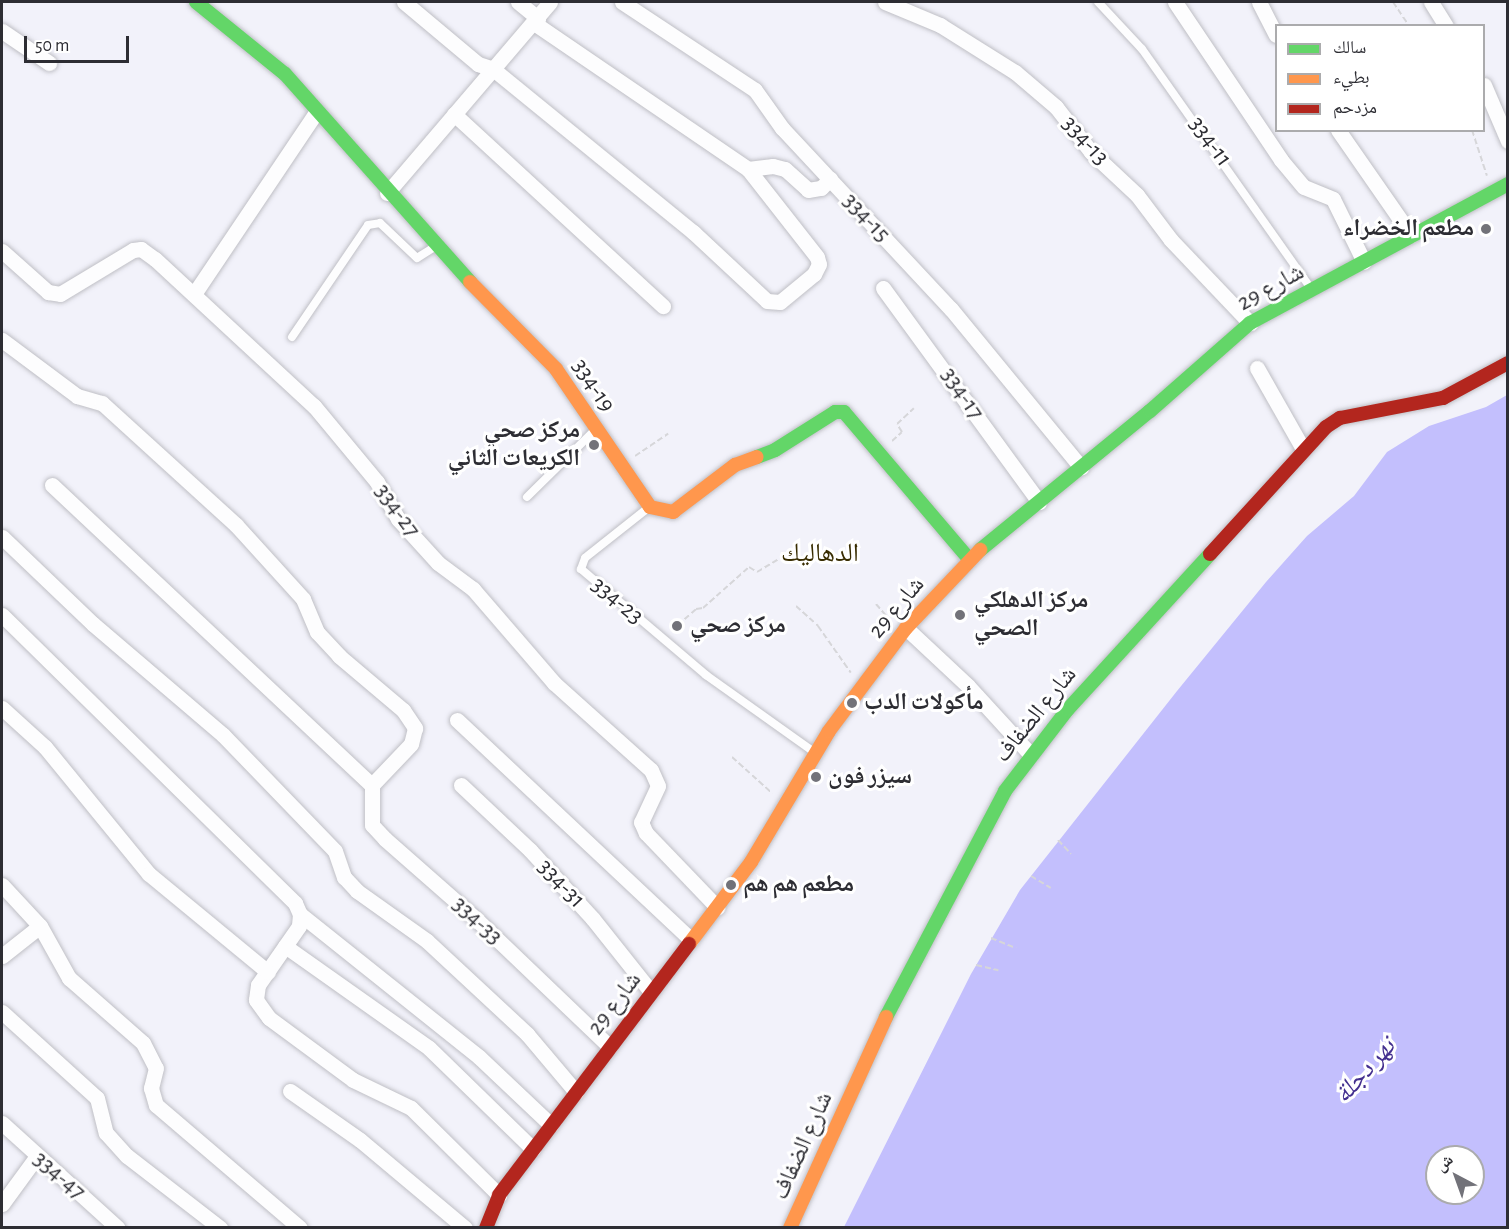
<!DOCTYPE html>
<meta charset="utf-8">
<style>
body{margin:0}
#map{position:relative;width:1509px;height:1229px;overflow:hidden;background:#f2f2fa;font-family:"Alegreya Sans","Noto Naskh Arabic",sans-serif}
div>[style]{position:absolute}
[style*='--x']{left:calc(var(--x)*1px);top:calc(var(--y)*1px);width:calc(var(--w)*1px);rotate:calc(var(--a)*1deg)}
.water>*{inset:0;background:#c3bffd}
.path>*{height:2px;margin-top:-1px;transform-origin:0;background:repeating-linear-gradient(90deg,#d6d6d9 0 6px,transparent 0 9px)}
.roads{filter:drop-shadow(0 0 2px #bfbfc5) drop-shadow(0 0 2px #bfbfc5)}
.lane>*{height:8px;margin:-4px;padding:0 4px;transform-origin:4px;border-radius:4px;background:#fdfdfe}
.street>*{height:15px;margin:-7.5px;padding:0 7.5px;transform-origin:7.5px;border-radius:7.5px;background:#fdfdfe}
.fast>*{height:14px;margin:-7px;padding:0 7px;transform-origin:7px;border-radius:7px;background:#63d668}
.slow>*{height:14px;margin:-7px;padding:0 7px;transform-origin:7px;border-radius:7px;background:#ff974d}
.jam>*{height:14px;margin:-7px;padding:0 7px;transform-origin:7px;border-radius:7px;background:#b3261e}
.dots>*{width:16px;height:16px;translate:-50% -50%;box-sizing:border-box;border:3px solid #fff;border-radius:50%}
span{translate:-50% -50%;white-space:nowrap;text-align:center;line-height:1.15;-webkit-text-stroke:6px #fff;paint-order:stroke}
.street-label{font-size:24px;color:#2d2d33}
.poi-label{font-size:24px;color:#2d2d33;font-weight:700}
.right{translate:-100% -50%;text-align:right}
.left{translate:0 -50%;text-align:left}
.neighbourhood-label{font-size:26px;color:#382c01}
.water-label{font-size:26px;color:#432f8f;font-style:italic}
.frame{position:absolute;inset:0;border:3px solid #2d2d33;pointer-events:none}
.legend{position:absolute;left:1275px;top:24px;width:210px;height:108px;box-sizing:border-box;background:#fff;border:2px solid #ababad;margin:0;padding:8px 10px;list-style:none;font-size:18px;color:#2d2d33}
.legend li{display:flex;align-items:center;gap:12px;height:30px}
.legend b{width:30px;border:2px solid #ababad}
.north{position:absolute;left:1425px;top:1145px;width:60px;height:60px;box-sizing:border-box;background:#fff;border:2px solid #ababad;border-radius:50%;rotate:319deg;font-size:16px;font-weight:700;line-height:24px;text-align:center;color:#2d2d33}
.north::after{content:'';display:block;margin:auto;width:21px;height:27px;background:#727279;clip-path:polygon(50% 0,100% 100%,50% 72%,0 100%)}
.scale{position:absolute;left:24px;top:36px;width:105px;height:27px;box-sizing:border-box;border:3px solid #2d2d33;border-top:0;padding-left:8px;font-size:18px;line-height:21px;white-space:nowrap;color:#2d2d33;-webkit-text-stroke:4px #fff;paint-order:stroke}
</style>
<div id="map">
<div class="water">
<div style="clip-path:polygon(evenodd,1507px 395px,1507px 1227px,844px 1227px,971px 974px,1020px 890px,1177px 691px,1266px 582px,1307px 536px,1354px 496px,1387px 452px,1429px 426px,1486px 407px,1507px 395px,1437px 1157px,1473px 1157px,1473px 1193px,1437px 1193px,1437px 1157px)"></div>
</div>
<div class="path">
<div style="--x:1393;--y:2;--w:29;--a:56"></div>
<div style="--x:1472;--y:130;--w:48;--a:71.9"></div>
<div style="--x:892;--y:441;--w:13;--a:-42"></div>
<div style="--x:902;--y:432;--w:9;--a:-122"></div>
<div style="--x:897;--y:424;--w:23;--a:-43"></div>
<div style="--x:635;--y:456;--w:40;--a:-34"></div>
<div style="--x:876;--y:604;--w:21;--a:49"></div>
<div style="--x:796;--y:606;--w:30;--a:42"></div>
<div style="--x:818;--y:626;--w:57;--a:54.9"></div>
<div style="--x:671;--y:631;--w:33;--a:-41"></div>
<div style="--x:696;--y:609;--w:7;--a:-8"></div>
<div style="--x:703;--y:608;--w:62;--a:-41.7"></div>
<div style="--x:749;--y:567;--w:9;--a:32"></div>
<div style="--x:757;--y:572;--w:29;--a:-31"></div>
<div style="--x:732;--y:757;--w:54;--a:42"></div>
<div style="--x:1058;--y:840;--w:19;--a:47"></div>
<div style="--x:1031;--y:876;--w:23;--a:31"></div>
<div style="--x:991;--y:938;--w:27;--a:22"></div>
<div style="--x:976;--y:965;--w:23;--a:13"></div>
</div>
<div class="roads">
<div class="lane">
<div style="--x:1098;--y:2;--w:64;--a:46.9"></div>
<div style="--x:1142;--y:49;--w:294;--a:54.8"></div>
<div style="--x:292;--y:337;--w:135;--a:-55.8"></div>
<div style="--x:368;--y:225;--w:12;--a:-9"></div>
<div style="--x:380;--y:223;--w:51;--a:43.4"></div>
<div style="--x:417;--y:258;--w:19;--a:-32"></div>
<div style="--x:527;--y:497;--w:95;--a:-44.6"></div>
<div style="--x:648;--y:508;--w:80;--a:141.6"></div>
<div style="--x:585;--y:558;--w:12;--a:110"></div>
<div style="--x:581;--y:569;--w:164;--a:40.3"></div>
<div style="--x:706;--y:675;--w:133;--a:35.5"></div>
</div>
<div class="street">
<div style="--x:404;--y:2;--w:97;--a:40"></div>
<div style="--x:478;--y:64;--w:16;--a:18"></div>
<div style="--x:493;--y:69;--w:258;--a:39.2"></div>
<div style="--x:693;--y:232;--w:101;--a:43"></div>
<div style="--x:767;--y:301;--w:13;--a:4"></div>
<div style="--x:780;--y:302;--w:44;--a:-39.5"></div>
<div style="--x:814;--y:274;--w:11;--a:-63"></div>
<div style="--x:819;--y:264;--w:7;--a:-106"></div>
<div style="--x:817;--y:257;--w:112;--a:-128.1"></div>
<div style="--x:748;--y:169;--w:259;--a:-145.7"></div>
<div style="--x:518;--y:2;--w:26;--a:39"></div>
<div style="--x:622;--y:2;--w:159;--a:33.5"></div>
<div style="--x:755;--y:90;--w:47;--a:54.6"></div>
<div style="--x:782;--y:128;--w:248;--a:47"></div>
<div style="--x:951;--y:309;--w:205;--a:50.6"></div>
<div style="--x:885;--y:2;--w:60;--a:22.7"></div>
<div style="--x:940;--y:25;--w:89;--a:32.1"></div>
<div style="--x:1015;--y:72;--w:54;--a:40.5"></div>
<div style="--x:1056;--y:107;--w:57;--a:52.1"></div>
<div style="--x:1091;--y:152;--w:63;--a:43.1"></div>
<div style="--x:1137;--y:195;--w:56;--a:52.9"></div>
<div style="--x:1171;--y:240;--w:115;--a:46.4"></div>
<div style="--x:1175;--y:2;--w:190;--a:56.1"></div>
<div style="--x:1281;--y:160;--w:35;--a:50"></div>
<div style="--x:1304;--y:187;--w:31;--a:22"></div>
<div style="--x:1333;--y:199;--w:70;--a:63.8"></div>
<div style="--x:1259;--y:2;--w:37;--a:63"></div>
<div style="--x:1431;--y:2;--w:28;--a:58"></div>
<div style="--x:2;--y:31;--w:57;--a:34.2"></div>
<div style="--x:1484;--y:85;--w:61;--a:66.8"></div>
<div style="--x:454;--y:114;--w:284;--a:42.6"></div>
<div style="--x:1338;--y:130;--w:128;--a:55.2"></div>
<div style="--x:748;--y:169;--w:25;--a:-7"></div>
<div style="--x:773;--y:166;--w:12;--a:14"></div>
<div style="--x:785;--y:169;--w:31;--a:42"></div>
<div style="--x:808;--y:190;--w:13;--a:-9"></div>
<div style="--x:821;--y:188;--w:13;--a:-45"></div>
<div style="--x:387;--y:193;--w:251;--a:-49.5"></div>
<div style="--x:2;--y:251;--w:62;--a:41.7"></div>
<div style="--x:48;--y:292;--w:12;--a:9"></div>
<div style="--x:60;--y:294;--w:85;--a:-31.1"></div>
<div style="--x:133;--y:250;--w:8;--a:-7"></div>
<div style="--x:141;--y:249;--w:17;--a:36"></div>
<div style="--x:155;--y:259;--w:217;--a:42.8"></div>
<div style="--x:314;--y:406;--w:99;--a:50.3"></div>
<div style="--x:377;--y:482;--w:43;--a:60.4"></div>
<div style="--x:398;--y:519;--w:59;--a:47.7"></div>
<div style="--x:438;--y:563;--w:44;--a:36.6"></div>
<div style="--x:473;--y:589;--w:124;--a:49.2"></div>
<div style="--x:554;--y:683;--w:130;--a:41.9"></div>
<div style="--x:651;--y:770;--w:17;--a:66"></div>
<div style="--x:658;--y:786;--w:40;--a:115"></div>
<div style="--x:641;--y:822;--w:12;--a:66"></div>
<div style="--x:646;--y:833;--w:103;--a:46.2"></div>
<div style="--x:883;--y:288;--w:265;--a:53.9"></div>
<div style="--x:194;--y:294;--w:220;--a:-56.1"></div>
<div style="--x:2;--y:340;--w:94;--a:36.7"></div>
<div style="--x:77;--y:396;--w:26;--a:16"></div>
<div style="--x:102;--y:403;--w:181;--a:42.3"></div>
<div style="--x:236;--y:525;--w:100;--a:47.8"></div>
<div style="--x:303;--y:599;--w:36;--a:67"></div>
<div style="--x:317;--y:632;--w:33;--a:47"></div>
<div style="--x:339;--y:656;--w:84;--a:40.2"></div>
<div style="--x:403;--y:710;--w:22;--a:56"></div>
<div style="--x:415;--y:728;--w:16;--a:104"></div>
<div style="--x:411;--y:744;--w:57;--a:133.6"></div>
<div style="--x:1257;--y:368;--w:93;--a:60.4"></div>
<div style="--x:52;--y:485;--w:439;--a:43.2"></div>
<div style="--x:2;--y:537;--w:126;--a:43.7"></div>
<div style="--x:93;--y:624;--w:171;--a:40.5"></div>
<div style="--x:223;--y:735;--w:161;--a:46"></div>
<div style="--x:335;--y:851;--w:28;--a:71"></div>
<div style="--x:344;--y:877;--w:19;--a:47"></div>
<div style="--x:357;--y:891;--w:86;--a:35.5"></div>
<div style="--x:427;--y:941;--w:137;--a:42.9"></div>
<div style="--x:527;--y:1034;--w:76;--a:49.8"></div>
<div style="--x:2;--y:615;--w:411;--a:44.5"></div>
<div style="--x:295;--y:903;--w:12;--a:66"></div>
<div style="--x:300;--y:914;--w:12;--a:95"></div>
<div style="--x:299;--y:926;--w:72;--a:124.8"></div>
<div style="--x:258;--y:985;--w:15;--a:98"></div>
<div style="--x:256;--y:1000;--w:22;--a:54"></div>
<div style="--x:269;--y:1018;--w:104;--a:36.4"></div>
<div style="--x:353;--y:1080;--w:64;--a:25.8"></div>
<div style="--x:411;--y:1108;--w:124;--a:44.7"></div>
<div style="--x:906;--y:628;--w:85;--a:43.1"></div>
<div style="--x:968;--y:686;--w:93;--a:47.6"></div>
<div style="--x:2;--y:708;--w:58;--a:42.2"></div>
<div style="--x:45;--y:747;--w:164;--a:50.7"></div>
<div style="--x:149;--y:874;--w:154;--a:39.5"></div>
<div style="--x:457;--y:720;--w:321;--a:43.2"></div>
<div style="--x:372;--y:785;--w:40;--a:90"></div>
<div style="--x:372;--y:825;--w:19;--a:47"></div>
<div style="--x:385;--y:839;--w:121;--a:41.3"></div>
<div style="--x:476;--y:919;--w:185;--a:43.7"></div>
<div style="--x:461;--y:785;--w:95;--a:43.3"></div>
<div style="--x:530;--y:850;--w:93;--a:47.6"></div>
<div style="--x:593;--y:919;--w:93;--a:51.5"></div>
<div style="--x:2;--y:885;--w:56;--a:47.2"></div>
<div style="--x:40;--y:926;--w:60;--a:60.9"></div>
<div style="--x:69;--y:978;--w:98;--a:41.3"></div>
<div style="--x:143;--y:1043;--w:28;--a:63"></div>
<div style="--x:156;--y:1068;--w:21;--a:104"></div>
<div style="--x:151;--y:1088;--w:18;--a:74"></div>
<div style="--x:156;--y:1105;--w:189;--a:40.5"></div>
<div style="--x:300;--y:914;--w:229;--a:38.6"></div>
<div style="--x:479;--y:1057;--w:99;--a:43.4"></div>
<div style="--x:285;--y:946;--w:176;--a:35.3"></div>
<div style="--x:429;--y:1048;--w:145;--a:44.2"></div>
<div style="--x:2;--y:956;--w:48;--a:-38.3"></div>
<div style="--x:2;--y:1012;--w:128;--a:42.2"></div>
<div style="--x:97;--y:1098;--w:36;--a:76"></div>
<div style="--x:106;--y:1133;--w:31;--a:48"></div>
<div style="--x:127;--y:1156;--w:118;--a:37.7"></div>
<div style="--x:290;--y:1091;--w:85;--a:35"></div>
<div style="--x:360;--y:1140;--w:137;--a:40"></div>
<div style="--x:2;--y:1123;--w:156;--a:42.2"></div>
<div style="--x:2;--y:1204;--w:59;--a:-53.9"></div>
</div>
<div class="fast">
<div style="--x:196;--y:2;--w:114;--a:39"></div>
<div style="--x:285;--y:74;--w:278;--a:48.3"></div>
<div style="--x:757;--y:457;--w:19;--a:-21"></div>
<div style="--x:775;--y:450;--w:71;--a:-32.3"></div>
<div style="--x:835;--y:412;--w:9;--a:0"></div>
<div style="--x:844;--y:412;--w:193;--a:49.6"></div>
<div style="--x:980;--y:550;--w:220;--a:-39.3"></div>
<div style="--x:1150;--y:411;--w:133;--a:-41.3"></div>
<div style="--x:1250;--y:323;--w:293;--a:-28.3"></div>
<div style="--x:886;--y:1017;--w:255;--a:-62.2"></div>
<div style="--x:1005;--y:791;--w:103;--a:-52.5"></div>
<div style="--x:1068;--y:709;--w:210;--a:-47.5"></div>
</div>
<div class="slow">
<div style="--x:470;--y:282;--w:122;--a:45.3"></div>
<div style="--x:556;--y:369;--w:167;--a:55.7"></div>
<div style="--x:650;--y:507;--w:24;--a:12"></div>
<div style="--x:673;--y:512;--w:78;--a:-37.2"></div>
<div style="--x:735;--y:465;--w:23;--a:-20"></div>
<div style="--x:689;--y:944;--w:103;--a:-52.9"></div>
<div style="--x:751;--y:862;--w:152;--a:-59.2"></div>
<div style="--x:829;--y:731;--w:129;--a:-53.2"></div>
<div style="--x:906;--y:628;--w:108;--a:-46.5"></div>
<div style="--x:790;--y:1228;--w:232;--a:-65.5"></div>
</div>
<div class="jam">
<div style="--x:1210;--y:554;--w:172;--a:-47.6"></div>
<div style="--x:1326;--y:427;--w:17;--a:-33"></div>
<div style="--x:1340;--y:418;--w:105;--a:-11"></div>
<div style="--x:1443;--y:398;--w:74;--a:-28.3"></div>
<div style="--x:486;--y:1228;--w:35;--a:-68"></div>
<div style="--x:499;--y:1195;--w:315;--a:-52.9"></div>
</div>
</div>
<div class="dots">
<div style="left:1486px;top:229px;background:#727279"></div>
<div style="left:594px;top:445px;background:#727279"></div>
<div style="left:960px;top:615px;background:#727279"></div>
<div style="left:677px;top:626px;background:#727279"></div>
<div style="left:852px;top:703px;background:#727279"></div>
<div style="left:816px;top:777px;background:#727279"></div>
<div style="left:731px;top:885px;background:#727279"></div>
</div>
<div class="street-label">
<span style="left:1085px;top:141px;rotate:48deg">334-13</span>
<span style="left:1210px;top:142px;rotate:54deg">334-11</span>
<span style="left:866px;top:218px;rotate:47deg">334-15</span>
<span style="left:1271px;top:288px;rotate:-29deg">شارع 29</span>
<span style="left:593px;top:386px;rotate:57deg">334-19</span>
<span style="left:962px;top:394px;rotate:56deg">334-17</span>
<span style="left:397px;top:511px;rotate:54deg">334-27</span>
<span style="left:617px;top:601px;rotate:40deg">334-23</span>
<span style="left:897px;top:608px;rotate:-50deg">شارع 29</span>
<span style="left:1036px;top:715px;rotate:-51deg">شارع الضفاف</span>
<span style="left:561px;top:884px;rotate:47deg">334-31</span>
<span style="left:477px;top:921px;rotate:43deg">334-33</span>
<span style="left:615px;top:1004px;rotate:-53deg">شارع 29</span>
<span style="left:803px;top:1146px;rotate:-66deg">شارع الضفاف</span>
<span style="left:59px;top:1176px;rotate:41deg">334-47</span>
</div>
<div class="poi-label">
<span class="right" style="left:1474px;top:229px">مطعم الخضراء</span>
<span class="right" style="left:580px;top:445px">مركز صحي<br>الكريعات الثاني</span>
<span class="left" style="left:974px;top:615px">مركز الدهلكي<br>الصحي</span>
<span class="left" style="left:690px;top:626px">مركز صحي</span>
<span class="left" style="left:864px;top:703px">مأكولات الدب</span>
<span class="left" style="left:828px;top:777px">سيزر فون</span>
<span class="left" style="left:743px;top:885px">مطعم هم هم</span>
</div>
<div class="neighbourhood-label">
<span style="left:820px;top:554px">الدهاليك</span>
</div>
<div class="water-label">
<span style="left:1365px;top:1071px;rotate:-48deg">نهر دجلة</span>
</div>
<div class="frame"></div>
<ul class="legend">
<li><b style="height:8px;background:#63d668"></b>سالك</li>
<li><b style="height:8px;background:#ff974d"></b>بطيء</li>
<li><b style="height:8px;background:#b3261e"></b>مزدحم</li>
</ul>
<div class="north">ش</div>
<div class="scale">50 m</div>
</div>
